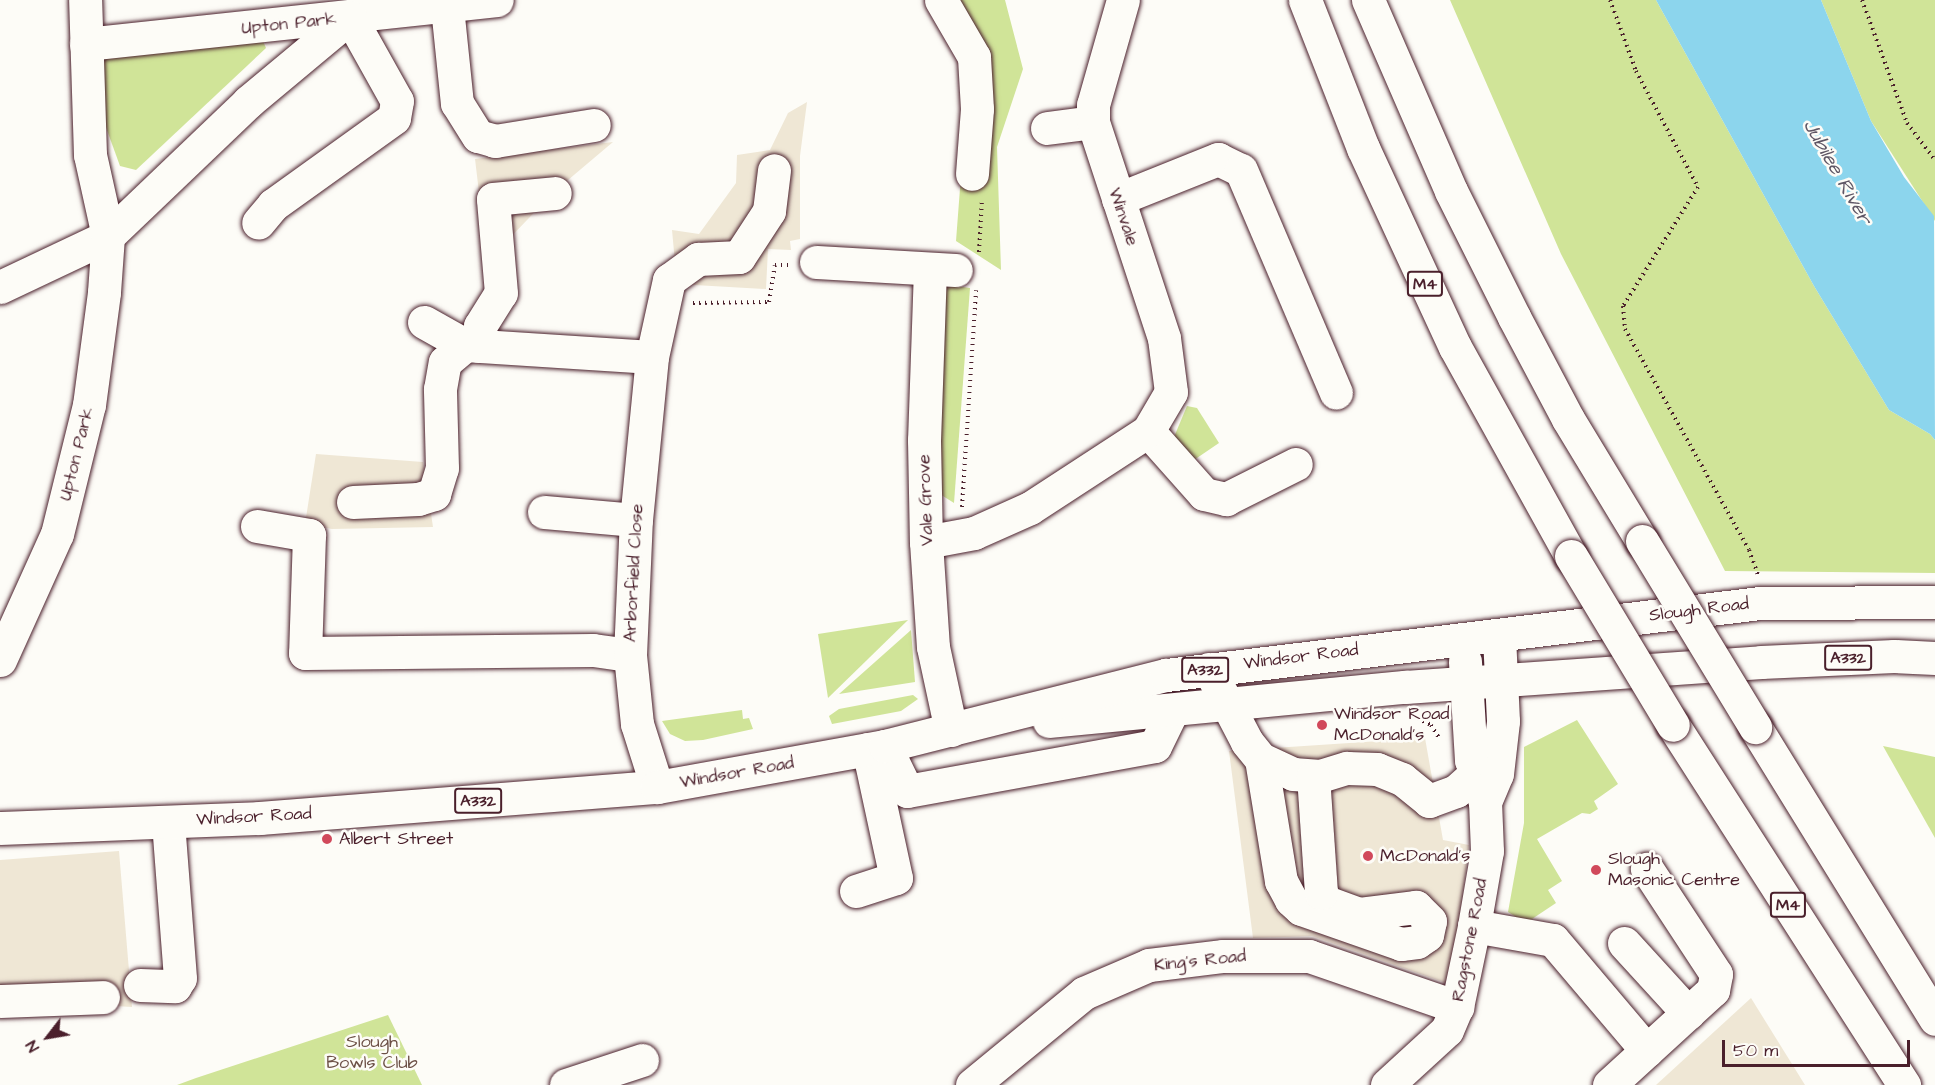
<!DOCTYPE html>
<style>
body{margin:0}
#map{position:relative;width:1935px;height:1085px;overflow:hidden;background:#fdfcf7;font-family:"Architects Daughter",sans-serif}
div>[style]{position:absolute}
[style*='--x']{left:calc(var(--x)*1px);top:calc(var(--y)*1px);width:calc(var(--w)*1px);rotate:calc(var(--a)*1deg)}
.built>*{inset:0;background:#efe7d5}
.green>*{inset:0;background:#d0e498}
.water>*{inset:0;background:#8cd5ed}
.path>*{height:4px;margin-top:-2px;transform-origin:0;background:repeating-linear-gradient(90deg,#4a1f2b 0 1.5px,transparent 0 6px)}
.roads{filter:drop-shadow(0 0 2px #4a1f2b) drop-shadow(0 0 2px #4a1f2b)}
.minor>*{height:33px;margin:-16.5px;padding:0 16.5px;transform-origin:16.5px;border-radius:16.5px;background:#fdfcf7}
.major>*{height:33px;margin:-16.5px;padding:0 16.5px;transform-origin:16.5px;border-radius:16.5px;background:#fdfcf7}
.highway>*{height:33px;margin:-16.5px;padding:0 16.5px;transform-origin:16.5px;border-radius:16.5px;background:#fdfcf7}
.bridges{filter:drop-shadow(0 0 2px #4a1f2b) drop-shadow(0 0 2px #4a1f2b)}
.highway-bridge>*{height:33px;margin:-16.5px;padding:0 16.5px;transform-origin:16.5px;border-radius:16.5px;background:#fdfcf7}
.dots>*{width:16px;height:16px;translate:-50% -50%;box-sizing:border-box;border:3px solid #fdfcf7;border-radius:50%}
span{translate:-50% -50%;white-space:nowrap;text-align:center;line-height:1.15;-webkit-text-stroke:5px #fdfcf7;paint-order:stroke}
.shield-label span{padding:2px 4px;background:#fdfcf7;border:2px solid;border-radius:4px;-webkit-text-stroke-width:0}
.shield-label{font-size:16px;color:#4a1f2b;font-weight:700}
.street-label{font-size:18px;color:#4a1f2b}
.poi-label{font-size:18px;color:#4a1f2b}
.left{translate:0 -50%;text-align:left}
.park-label{font-size:18px;color:#6c5046}
.water-label{font-size:20px;color:#5e5665;font-style:italic}
.north{position:absolute;left:18px;top:1007px;width:60px;height:60px;-webkit-text-stroke:4px #fdfcf7;paint-order:stroke;rotate:239deg;font-size:16px;font-weight:700;line-height:24px;text-align:center;color:#4a1f2b}
.north::after{content:'';display:block;margin:auto;width:21px;height:27px;background:#4a1f2b;clip-path:polygon(50% 0,100% 100%,50% 72%,0 100%)}
.scale{position:absolute;left:1722px;top:1040px;width:188px;height:27px;box-sizing:border-box;border:3px solid #4a1f2b;border-top:0;padding-left:8px;font-size:18px;line-height:21px;white-space:nowrap;color:#4a1f2b;-webkit-text-stroke:4px #fdfcf7;paint-order:stroke}
</style>
<div id="map">
<div class="built">
<div style="clip-path:polygon(807px 102px,800px 156px,800px 239px,790px 241px,791px 250px,768px 249px,766px 289px,677px 284px,672px 230px,699px 234px,736px 183px,737px 155px,770px 150px,788px 113px)"></div>
<div style="clip-path:polygon(613px 142px,555px 191px,498px 250px,486px 251px,475px 159px)"></div>
<div style="clip-path:polygon(316px 454px,423px 462px,433px 527px,332px 529px,305px 524px)"></div>
<div style="clip-path:polygon(1425px 738px,1443px 840px,1469px 845px,1452px 985px,1312px 936px,1253px 938px,1229px 751px)"></div>
<div style="clip-path:polygon(119px 851px,132px 1007px,0 999px,0 860px)"></div>
<div style="clip-path:polygon(1751px 998px,1805px 1085px,1656px 1085px)"></div>
</div>
<div class="green">
<div style="clip-path:polygon(939px 0,1005px 0,1023px 69px,997px 147px,1001px 270px,956px 241px,970px 57px)"></div>
<div style="clip-path:polygon(1450px 0,1656px 0,1814px 286px,1889px 410px,1930px 434px,1935px 440px,1935px 573px,1725px 571px,1561px 254px)"></div>
<div style="clip-path:polygon(1821px 0,1935px 0,1935px 221px,1871px 121px)"></div>
<div style="clip-path:polygon(262px 39px,266px 48px,136px 170px,120px 166px,83px 64px,98px 54px)"></div>
<div style="clip-path:polygon(942px 284px,970px 288px,954px 503px,935px 491px)"></div>
<div style="clip-path:polygon(1187px 406px,1197px 408px,1219px 443px,1194px 460px,1174px 437px)"></div>
<div style="clip-path:polygon(908px 620px,828px 698px,818px 634px)"></div>
<div style="clip-path:polygon(911px 630px,915px 682px,839px 694px)"></div>
<div style="clip-path:polygon(913px 695px,918px 699px,901px 711px,832px 724px,829px 716px,839px 709px)"></div>
<div style="clip-path:polygon(742px 710px,743px 719px,749px 718px,753px 729px,703px 740px,685px 741px,670px 734px,662px 721px)"></div>
<div style="clip-path:polygon(1577px 720px,1618px 784px,1594px 801px,1598px 809px,1590px 814px,1582px 813px,1537px 839px,1562px 881px,1548px 890px,1556px 903px,1526px 923px,1508px 912px,1524px 823px,1524px 747px)"></div>
<div style="clip-path:polygon(1883px 746px,1935px 757px,1935px 838px)"></div>
<div style="clip-path:polygon(388px 1015px,422px 1085px,177px 1085px,196px 1078px)"></div>
</div>
<div class="water">
<div style="clip-path:polygon(1656px 0,1821px 0,1871px 121px,1904px 177px,1934px 216px,1935px 440px,1930px 434px,1889px 410px,1814px 286px)"></div>
</div>
<div class="path">
<div style="--x:1610;--y:0;--w:76;--a:69.9"></div>
<div style="--x:1636;--y:71;--w:132;--a:61.9"></div>
<div style="--x:1698;--y:187;--w:141;--a:122.2"></div>
<div style="--x:1623;--y:306;--w:23;--a:85"></div>
<div style="--x:1625;--y:329;--w:253;--a:60.7"></div>
<div style="--x:1749;--y:550;--w:27;--a:70"></div>
<div style="--x:1862;--y:0;--w:131;--a:69.9"></div>
<div style="--x:1907;--y:123;--w:46;--a:52.9"></div>
<div style="--x:979;--y:252;--w:52;--a:-86.7"></div>
<div style="--x:693;--y:303;--w:76;--a:-0.8"></div>
<div style="--x:769;--y:302;--w:37;--a:-81"></div>
<div style="--x:775;--y:265;--w:14;--a:0"></div>
<div style="--x:962;--y:507;--w:217;--a:-86.3"></div>
<div style="--x:1412;--y:716;--w:21;--a:25"></div>
<div style="--x:1431;--y:725;--w:15;--a:58"></div>
</div>
<div class="roads">
<div class="minor">
<div style="--x:941;--y:0;--w:66;--a:59.9"></div>
<div style="--x:974;--y:57;--w:52;--a:86.7"></div>
<div style="--x:977;--y:109;--w:65;--a:94.4"></div>
<div style="--x:447;--y:7;--w:97;--a:84.1"></div>
<div style="--x:457;--y:103;--w:39;--a:58"></div>
<div style="--x:478;--y:136;--w:18;--a:16"></div>
<div style="--x:495;--y:141;--w:100;--a:-9.2"></div>
<div style="--x:86;--y:44;--w:413;--a:-6.1"></div>
<div style="--x:1047;--y:128;--w:46;--a:-7.4"></div>
<div style="--x:1118;--y:199;--w:108;--a:-21.8"></div>
<div style="--x:1218;--y:159;--w:25;--a:26"></div>
<div style="--x:1241;--y:170;--w:242;--a:66.9"></div>
<div style="--x:816;--y:262;--w:140;--a:3.3"></div>
<div style="--x:930;--y:269;--w:171;--a:92"></div>
<div style="--x:924;--y:440;--w:102;--a:88.9"></div>
<div style="--x:926;--y:542;--w:105;--a:86.2"></div>
<div style="--x:933;--y:647;--w:85;--a:77.8"></div>
<div style="--x:0;--y:287;--w:119;--a:-25.3"></div>
<div style="--x:108;--y:236;--w:194;--a:-43.7"></div>
<div style="--x:248;--y:102;--w:133;--a:-39.8"></div>
<div style="--x:350;--y:17;--w:96;--a:60.8"></div>
<div style="--x:397;--y:101;--w:17;--a:100"></div>
<div style="--x:394;--y:118;--w:149;--a:144.3"></div>
<div style="--x:273;--y:205;--w:23;--a:130"></div>
<div style="--x:424;--y:322;--w:47;--a:29.3"></div>
<div style="--x:465;--y:345;--w:187;--a:3.7"></div>
<div style="--x:479;--y:346;--w:20;--a:-87"></div>
<div style="--x:480;--y:326;--w:39;--a:-58"></div>
<div style="--x:501;--y:293;--w:94;--a:-94.9"></div>
<div style="--x:493;--y:199;--w:62;--a:-5.5"></div>
<div style="--x:1148;--y:431;--w:84;--a:48.4"></div>
<div style="--x:1204;--y:494;--w:23;--a:13"></div>
<div style="--x:1226;--y:499;--w:78;--a:-26.6"></div>
<div style="--x:353;--y:502;--w:65;--a:-2.6"></div>
<div style="--x:418;--y:499;--w:17;--a:-17"></div>
<div style="--x:434;--y:494;--w:27;--a:-73"></div>
<div style="--x:442;--y:468;--w:79;--a:-91.5"></div>
<div style="--x:440;--y:389;--w:27;--a:-80"></div>
<div style="--x:445;--y:362;--w:26;--a:-40"></div>
<div style="--x:544;--y:512;--w:92;--a:5"></div>
<div style="--x:257;--y:526;--w:53;--a:9.8"></div>
<div style="--x:309;--y:535;--w:118;--a:91.9"></div>
<div style="--x:305;--y:653;--w:288;--a:-0.6"></div>
<div style="--x:593;--y:650;--w:37;--a:8"></div>
<div style="--x:926;--y:542;--w:49;--a:-10.6"></div>
<div style="--x:974;--y:533;--w:61;--a:-24.1"></div>
<div style="--x:1030;--y:508;--w:141;--a:-33.1"></div>
<div style="--x:1148;--y:431;--w:45;--a:-59.5"></div>
<div style="--x:1171;--y:392;--w:54;--a:-97.4"></div>
<div style="--x:1164;--y:338;--w:227;--a:-108.2"></div>
<div style="--x:1093;--y:122;--w:17;--a:-90"></div>
<div style="--x:1093;--y:105;--w:109;--a:-74.1"></div>
<div style="--x:0;--y:660;--w:138;--a:-65.7"></div>
<div style="--x:57;--y:534;--w:133;--a:-76.1"></div>
<div style="--x:89;--y:405;--w:114;--a:-82.4"></div>
<div style="--x:104;--y:292;--w:56;--a:-85.9"></div>
<div style="--x:108;--y:236;--w:83;--a:-102.5"></div>
<div style="--x:90;--y:155;--w:155;--a:-91.8"></div>
<div style="--x:1209;--y:669;--w:82;--a:62.5"></div>
<div style="--x:1247;--y:742;--w:22;--a:51"></div>
<div style="--x:1261;--y:759;--w:35;--a:25"></div>
<div style="--x:1293;--y:774;--w:27;--a:4"></div>
<div style="--x:1320;--y:776;--w:28;--a:-17"></div>
<div style="--x:1347;--y:768;--w:30;--a:2"></div>
<div style="--x:1377;--y:769;--w:27;--a:22"></div>
<div style="--x:1402;--y:779;--w:35;--a:39"></div>
<div style="--x:1429;--y:801;--w:29;--a:-20"></div>
<div style="--x:1456;--y:791;--w:24;--a:-42"></div>
<div style="--x:885;--y:746;--w:50;--a:63.9"></div>
<div style="--x:907;--y:791;--w:252;--a:-10.3"></div>
<div style="--x:1155;--y:746;--w:39;--a:-64"></div>
<div style="--x:1261;--y:759;--w:124;--a:80.7"></div>
<div style="--x:1281;--y:881;--w:21;--a:62"></div>
<div style="--x:1291;--y:900;--w:13;--a:42"></div>
<div style="--x:1301;--y:909;--w:106;--a:19.3"></div>
<div style="--x:1401;--y:944;--w:16;--a:-7"></div>
<div style="--x:1417;--y:942;--w:12;--a:-35"></div>
<div style="--x:1427;--y:935;--w:14;--a:-78"></div>
<div style="--x:1430;--y:921;--w:20;--a:-135"></div>
<div style="--x:1416;--y:907;--w:57;--a:173"></div>
<div style="--x:1359;--y:914;--w:35;--a:-160"></div>
<div style="--x:1326;--y:902;--w:10;--a:-119"></div>
<div style="--x:1321;--y:893;--w:117;--a:-93.9"></div>
<div style="--x:657;--y:787;--w:66;--a:-107.6"></div>
<div style="--x:637;--y:724;--w:69;--a:-95.8"></div>
<div style="--x:630;--y:655;--w:135;--a:-87.5"></div>
<div style="--x:636;--y:520;--w:164;--a:-84.4"></div>
<div style="--x:652;--y:357;--w:79;--a:-77.6"></div>
<div style="--x:669;--y:280;--w:36;--a:-36"></div>
<div style="--x:698;--y:259;--w:41;--a:-2.8"></div>
<div style="--x:739;--y:257;--w:55;--a:-56.9"></div>
<div style="--x:769;--y:211;--w:41;--a:-83"></div>
<div style="--x:856;--y:891;--w:42;--a:-18"></div>
<div style="--x:896;--y:878;--w:132;--a:-102.2"></div>
<div style="--x:1474;--y:926;--w:80;--a:10"></div>
<div style="--x:1553;--y:940;--w:145;--a:49.7"></div>
<div style="--x:1624;--y:943;--w:95;--a:47.6"></div>
<div style="--x:140;--y:985;--w:35;--a:2"></div>
<div style="--x:175;--y:986;--w:9;--a:-58"></div>
<div style="--x:180;--y:978;--w:156;--a:-94.4"></div>
<div style="--x:0;--y:1001;--w:103;--a:-2.2"></div>
<div style="--x:566;--y:1085;--w:80;--a:-18.2"></div>
<div style="--x:972;--y:1085;--w:145;--a:-39.4"></div>
<div style="--x:1084;--y:993;--w:71;--a:-23.3"></div>
<div style="--x:1149;--y:965;--w:75;--a:-6.9"></div>
<div style="--x:1223;--y:956;--w:86;--a:0"></div>
<div style="--x:1309;--y:956;--w:157;--a:19"></div>
<div style="--x:1609;--y:1085;--w:141;--a:-42.4"></div>
<div style="--x:1713;--y:990;--w:16;--a:-79"></div>
<div style="--x:1716;--y:974;--w:126;--a:-123.3"></div>
</div>
<div class="major">
<div style="--x:1049;--y:721;--w:358;--a:-5.5"></div>
<div style="--x:1405;--y:687;--w:357;--a:-4"></div>
<div style="--x:1761;--y:662;--w:133;--a:-2.6"></div>
<div style="--x:1894;--y:656;--w:41;--a:2.8"></div>
<div style="--x:1485;--y:802;--w:30;--a:-67"></div>
<div style="--x:1497;--y:774;--w:53;--a:-83.5"></div>
<div style="--x:1503;--y:721;--w:86;--a:-92.7"></div>
<div style="--x:0;--y:828;--w:260;--a:-2.2"></div>
<div style="--x:260;--y:818;--w:398;--a:-4.5"></div>
<div style="--x:657;--y:787;--w:232;--a:-10.2"></div>
<div style="--x:885;--y:746;--w:290;--a:-14.2"></div>
<div style="--x:1166;--y:675;--w:598;--a:-6.91"></div>
<div style="--x:1760;--y:603;--w:175;--a:-0.3"></div>
<div style="--x:1387;--y:1085;--w:81;--a:-42.5"></div>
<div style="--x:1447;--y:1030;--w:25;--a:-67"></div>
<div style="--x:1457;--y:1007;--w:83;--a:-78.1"></div>
<div style="--x:1474;--y:926;--w:76;--a:-80.2"></div>
<div style="--x:1487;--y:851;--w:49;--a:-92.3"></div>
<div style="--x:1485;--y:802;--w:44;--a:-108.4"></div>
<div style="--x:1471;--y:760;--w:99;--a:-93.5"></div>
</div>
<div class="highway">
<div style="--x:1305;--y:0;--w:159;--a:68.6"></div>
<div style="--x:1363;--y:148;--w:219;--a:65.2"></div>
<div style="--x:1455;--y:347;--w:239;--a:61"></div>
<div style="--x:1368;--y:0;--w:208;--a:66.5"></div>
<div style="--x:1451;--y:191;--w:141;--a:63.4"></div>
<div style="--x:1514;--y:317;--w:115;--a:62.1"></div>
<div style="--x:1568;--y:419;--w:143;--a:58.8"></div>
<div style="--x:1673;--y:725;--w:428;--a:57.3"></div>
<div style="--x:1755;--y:727;--w:343;--a:58.3"></div>
</div>
</div>
<div class="bridges">
<div class="highway-bridge">
<div style="--x:1642;--y:541;--w:218;--a:58.7"></div>
<div style="--x:1571;--y:556;--w:197;--a:58.9"></div>
</div>
</div>
<div class="dots">
<div style="left:1322px;top:725px;background:#d1495b"></div>
<div style="left:327px;top:839px;background:#d1495b"></div>
<div style="left:1368px;top:856px;background:#d1495b"></div>
<div style="left:1596px;top:870px;background:#d1495b"></div>
</div>
<div class="shield-label">
<span style="left:1425px;top:284px">M4</span>
<span style="left:1848px;top:658px">A332</span>
<span style="left:1205px;top:670px">A332</span>
<span style="left:478px;top:801px">A332</span>
<span style="left:1788px;top:905px">M4</span>
</div>
<div class="street-label">
<span style="left:289px;top:24px;rotate:-6deg">Upton Park</span>
<span style="left:1123px;top:217px;rotate:71deg">Winvale</span>
<span style="left:77px;top:454px;rotate:-76deg">Upton Park</span>
<span style="left:926px;top:500px;rotate:-92deg">Vale Grove</span>
<span style="left:634px;top:573px;rotate:-87deg">Arborfield Close</span>
<span style="left:1699px;top:610px;rotate:-7deg">Slough Road</span>
<span style="left:1301px;top:657px;rotate:-7deg">Windsor Road</span>
<span style="left:737px;top:773px;rotate:-10deg">Windsor Road</span>
<span style="left:254px;top:817px;rotate:-3deg">Windsor Road</span>
<span style="left:1470px;top:940px;rotate:-79deg">Ragstone Road</span>
<span style="left:1200px;top:961px;rotate:-6deg">King's Road</span>
</div>
<div class="poi-label">
<span class="left" style="left:1334px;top:725px">Windsor Road<br>McDonald's</span>
<span class="left" style="left:339px;top:839px">Albert Street</span>
<span class="left" style="left:1380px;top:856px">McDonald's</span>
<span class="left" style="left:1608px;top:870px">Slough<br>Masonic Centre</span>
</div>
<div class="park-label">
<span style="left:372px;top:1053px">Slough<br>Bowls Club</span>
</div>
<div class="water-label">
<span style="left:1837px;top:172px;rotate:60deg">Jubilee River</span>
</div>
<div class="north">N</div>
<div class="scale">50 m</div>
</div>
